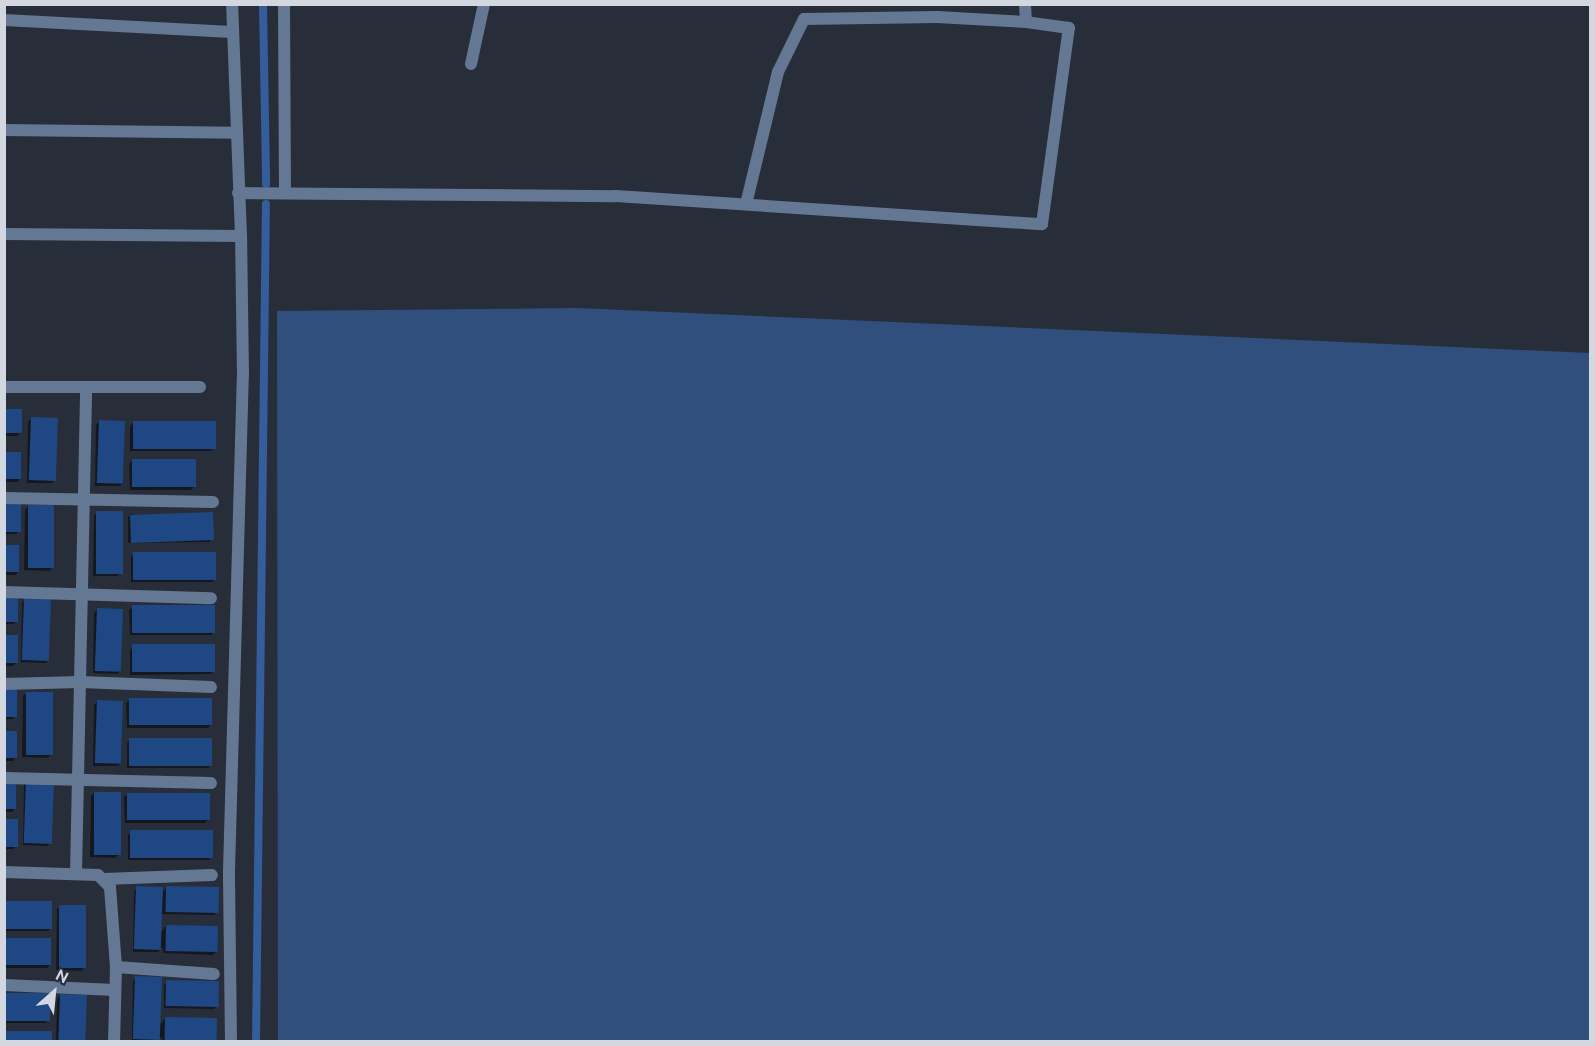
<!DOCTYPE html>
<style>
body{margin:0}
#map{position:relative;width:1595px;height:1046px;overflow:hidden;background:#272e39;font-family:Ubuntu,sans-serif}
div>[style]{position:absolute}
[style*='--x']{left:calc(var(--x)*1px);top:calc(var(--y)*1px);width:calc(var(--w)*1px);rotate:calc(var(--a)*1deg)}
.green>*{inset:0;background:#314f7c}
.shadow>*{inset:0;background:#0007;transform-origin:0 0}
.stream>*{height:8px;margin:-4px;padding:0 4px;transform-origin:4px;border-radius:4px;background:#335d9b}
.building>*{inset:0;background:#1e4783;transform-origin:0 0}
.service>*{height:12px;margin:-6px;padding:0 6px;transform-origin:6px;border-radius:6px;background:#647894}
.minor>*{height:12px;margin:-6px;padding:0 6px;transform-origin:6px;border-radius:6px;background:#647894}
span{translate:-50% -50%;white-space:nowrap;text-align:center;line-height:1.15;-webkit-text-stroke:4.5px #272e39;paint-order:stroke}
.frame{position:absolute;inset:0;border:6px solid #d3d7df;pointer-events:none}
.north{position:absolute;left:24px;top:962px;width:60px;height:60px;-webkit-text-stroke:4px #272e39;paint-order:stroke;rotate:27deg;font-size:16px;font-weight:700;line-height:24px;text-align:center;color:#d3d7df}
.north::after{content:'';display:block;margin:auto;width:21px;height:27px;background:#d3d7df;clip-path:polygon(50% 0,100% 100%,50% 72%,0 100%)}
</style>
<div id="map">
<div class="green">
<div style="clip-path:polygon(577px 308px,1590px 353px,1590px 1041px,278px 1041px,277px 311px)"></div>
</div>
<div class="shadow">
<div style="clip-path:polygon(4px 411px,20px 433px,17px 436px,4px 436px)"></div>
<div style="clip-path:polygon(31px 419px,55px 480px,52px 483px,27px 483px,28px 422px)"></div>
<div style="clip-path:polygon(99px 422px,123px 483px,120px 486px,95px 486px,96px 425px)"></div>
<div style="clip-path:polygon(133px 423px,214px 448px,211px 451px,130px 451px,130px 426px)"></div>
<div style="clip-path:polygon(4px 453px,20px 479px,17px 482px,4px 482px)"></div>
<div style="clip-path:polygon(132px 461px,194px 487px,191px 490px,130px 490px,129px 464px)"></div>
<div style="clip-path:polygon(4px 505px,19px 531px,16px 534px,4px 534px)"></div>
<div style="clip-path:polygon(28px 506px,52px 568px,49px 571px,24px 570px,25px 510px)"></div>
<div style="clip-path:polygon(97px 512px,121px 573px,117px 576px,93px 576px,94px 516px)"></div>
<div style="clip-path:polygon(131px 514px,212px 539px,209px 542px,128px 543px,128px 517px)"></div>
<div style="clip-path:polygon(4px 546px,18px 572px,15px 575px,4px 575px)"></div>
<div style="clip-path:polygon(134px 554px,215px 579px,212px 582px,131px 582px,131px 557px)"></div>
<div style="clip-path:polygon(4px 596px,17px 621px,14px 624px,4px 624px)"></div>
<div style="clip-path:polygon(25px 599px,49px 659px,46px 663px,21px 662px,22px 602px)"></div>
<div style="clip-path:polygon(133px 607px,214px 632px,211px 635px,130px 635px,129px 610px)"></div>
<div style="clip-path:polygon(97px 610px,121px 670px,118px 674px,93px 673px,94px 613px)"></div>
<div style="clip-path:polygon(4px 637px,16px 663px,13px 666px,4px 666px)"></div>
<div style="clip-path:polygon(133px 647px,214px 671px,211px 674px,130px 675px,130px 650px)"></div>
<div style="clip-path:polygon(4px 691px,16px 716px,13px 719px,4px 719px)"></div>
<div style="clip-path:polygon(27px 693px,51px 755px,47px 758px,22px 757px,23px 696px)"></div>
<div style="clip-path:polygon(130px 700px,211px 725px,208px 728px,127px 728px,126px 703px)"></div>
<div style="clip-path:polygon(97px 702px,121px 763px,118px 766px,93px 766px,94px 705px)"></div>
<div style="clip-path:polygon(4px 732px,16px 757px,13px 761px,4px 761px)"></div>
<div style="clip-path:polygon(130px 740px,211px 765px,208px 768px,127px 768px,127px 743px)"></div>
<div style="clip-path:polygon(27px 781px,51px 842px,48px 846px,23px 845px,24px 784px)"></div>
<div style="clip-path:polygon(4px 784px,15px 809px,12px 812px,4px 812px)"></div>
<div style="clip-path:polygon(94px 793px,118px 855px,115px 858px,90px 857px,91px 796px)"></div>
<div style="clip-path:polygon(128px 794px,209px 819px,205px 823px,125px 823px,124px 797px)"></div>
<div style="clip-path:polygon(4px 820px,16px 846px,13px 849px,4px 849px)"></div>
<div style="clip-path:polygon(131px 832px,212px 857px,209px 860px,128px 860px,128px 835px)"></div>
<div style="clip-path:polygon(167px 887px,217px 912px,214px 915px,161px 914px,161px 932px,166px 926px,217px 951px,213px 955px,163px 953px,163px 947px,158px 952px,133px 952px,134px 891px,137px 888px,162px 893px)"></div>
<div style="clip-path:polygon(4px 903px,51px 928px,48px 931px,4px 931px)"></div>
<div style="clip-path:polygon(60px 906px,84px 968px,81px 971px,56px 970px,57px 909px)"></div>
<div style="clip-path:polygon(4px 940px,50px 965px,47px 968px,4px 968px)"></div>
<div style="clip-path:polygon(136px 978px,160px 1024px,165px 1019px,216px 1019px,215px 1042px,162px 1042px,162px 1037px,157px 1042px,132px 1042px,133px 981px)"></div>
<div style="clip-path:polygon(167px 982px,217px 1006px,214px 1009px,164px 1008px,164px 985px)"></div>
<div style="clip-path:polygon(4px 995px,49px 1020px,45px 1023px,4px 1023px)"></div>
<div style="clip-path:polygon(60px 996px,85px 997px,85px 1042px,56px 1042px,57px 999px)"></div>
<div style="left:4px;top:1033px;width:46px;height:9px"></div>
</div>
<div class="stream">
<div style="--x:263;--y:4;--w:180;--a:89"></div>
<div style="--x:256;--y:1042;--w:838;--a:-89.32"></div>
</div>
<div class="building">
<div style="left:4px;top:409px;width:18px;height:24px"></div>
<div style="left:31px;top:417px;width:27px;height:63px;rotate:2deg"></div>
<div style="left:99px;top:420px;width:26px;height:63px;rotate:2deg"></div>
<div style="left:216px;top:421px;width:28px;height:83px;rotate:90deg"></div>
<div style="left:4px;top:452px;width:17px;height:27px"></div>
<div style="left:132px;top:459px;width:64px;height:28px"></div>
<div style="left:4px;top:504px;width:17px;height:28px"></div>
<div style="left:28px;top:505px;width:26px;height:63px"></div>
<div style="left:96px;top:511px;width:27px;height:63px"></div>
<div style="left:213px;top:512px;width:28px;height:83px;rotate:88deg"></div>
<div style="left:4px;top:545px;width:15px;height:27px"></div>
<div style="left:133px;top:552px;width:83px;height:28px"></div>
<div style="left:4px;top:594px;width:14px;height:28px"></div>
<div style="left:24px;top:597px;width:27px;height:63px;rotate:2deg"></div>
<div style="left:132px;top:605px;width:83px;height:28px"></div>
<div style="left:97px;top:608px;width:26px;height:63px;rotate:2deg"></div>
<div style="left:18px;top:635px;width:28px;height:14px;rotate:90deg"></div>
<div style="left:215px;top:644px;width:28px;height:83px;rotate:90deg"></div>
<div style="left:4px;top:689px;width:13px;height:28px"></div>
<div style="left:26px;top:692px;width:27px;height:63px"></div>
<div style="left:129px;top:698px;width:83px;height:27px"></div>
<div style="left:97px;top:700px;width:26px;height:63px;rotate:2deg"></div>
<div style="left:4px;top:731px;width:13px;height:27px"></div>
<div style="left:129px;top:738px;width:83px;height:28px"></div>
<div style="left:26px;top:779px;width:28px;height:64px;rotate:2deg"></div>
<div style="left:4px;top:782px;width:12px;height:27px"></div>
<div style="left:94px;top:792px;width:27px;height:63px"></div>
<div style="left:127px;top:793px;width:83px;height:27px"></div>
<div style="left:4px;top:819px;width:14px;height:28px"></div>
<div style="left:130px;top:830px;width:83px;height:28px"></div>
<div style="left:136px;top:886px;width:27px;height:63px;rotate:2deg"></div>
<div style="left:166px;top:886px;width:53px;height:26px;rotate:1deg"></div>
<div style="left:4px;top:901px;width:48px;height:28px"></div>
<div style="left:59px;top:905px;width:27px;height:63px"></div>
<div style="left:166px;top:925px;width:52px;height:26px;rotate:1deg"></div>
<div style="left:4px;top:938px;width:47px;height:27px"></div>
<div style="left:135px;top:976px;width:27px;height:63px;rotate:2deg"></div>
<div style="left:166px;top:980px;width:53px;height:26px;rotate:1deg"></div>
<div style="left:4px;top:993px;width:46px;height:28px"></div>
<div style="left:60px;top:994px;width:27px;height:47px;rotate:2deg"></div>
<div style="left:165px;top:1017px;width:52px;height:24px;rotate:1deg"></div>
<div style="left:4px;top:1031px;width:48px;height:10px"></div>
</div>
<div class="service">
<div style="--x:4;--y:498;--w:209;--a:1.1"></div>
<div style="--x:4;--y:592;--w:207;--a:1.7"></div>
<div style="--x:4;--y:684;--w:76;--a:-1.5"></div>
<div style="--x:80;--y:682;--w:131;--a:2.2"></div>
<div style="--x:4;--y:778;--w:207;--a:1.4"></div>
<div style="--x:104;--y:879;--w:108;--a:-2.1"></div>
<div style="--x:116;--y:967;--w:98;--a:4.1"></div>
<div style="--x:4;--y:985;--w:111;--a:2.6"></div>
</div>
<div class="minor">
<div style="--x:284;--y:4;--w:187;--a:89.7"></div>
<div style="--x:1025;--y:4;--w:18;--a:87"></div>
<div style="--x:4;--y:20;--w:228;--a:3"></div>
<div style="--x:471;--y:64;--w:61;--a:-77.8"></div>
<div style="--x:4;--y:130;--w:232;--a:0.7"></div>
<div style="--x:238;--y:193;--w:378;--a:0.5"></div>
<div style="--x:616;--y:196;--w:427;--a:3.8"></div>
<div style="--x:1042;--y:224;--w:198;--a:-82.2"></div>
<div style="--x:1069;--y:28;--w:43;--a:-172.1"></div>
<div style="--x:1026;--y:22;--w:89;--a:-176.8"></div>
<div style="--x:937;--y:17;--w:133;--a:179.1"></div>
<div style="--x:804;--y:19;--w:59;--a:116.1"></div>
<div style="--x:778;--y:72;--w:136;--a:103.6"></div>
<div style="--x:4;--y:234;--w:237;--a:0.5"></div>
<div style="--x:4;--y:387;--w:196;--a:0"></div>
<div style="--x:4;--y:872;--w:94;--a:1.8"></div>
<div style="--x:98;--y:875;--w:17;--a:45"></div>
<div style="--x:110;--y:887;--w:80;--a:85.7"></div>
<div style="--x:116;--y:967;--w:75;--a:91.5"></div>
<div style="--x:76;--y:873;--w:486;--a:-88.8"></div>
<div style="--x:231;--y:1042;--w:171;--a:-90.7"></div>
<div style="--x:229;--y:871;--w:496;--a:-88.4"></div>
<div style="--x:243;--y:375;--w:139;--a:-90.8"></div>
<div style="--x:241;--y:236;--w:232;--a:-92.2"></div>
</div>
<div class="frame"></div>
<div class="north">N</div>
</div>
